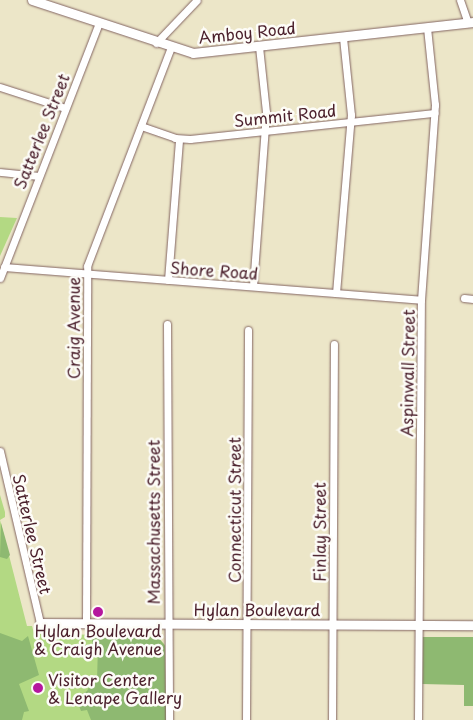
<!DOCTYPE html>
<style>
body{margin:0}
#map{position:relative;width:473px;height:720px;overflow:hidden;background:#ece6c8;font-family:"Playpen Sans",sans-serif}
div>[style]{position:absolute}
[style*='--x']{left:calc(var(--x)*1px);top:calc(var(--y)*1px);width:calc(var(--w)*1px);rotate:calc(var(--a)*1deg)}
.green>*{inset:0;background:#b3d983}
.forest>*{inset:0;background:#8eb971}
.roads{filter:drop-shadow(0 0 1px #836562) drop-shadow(0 0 1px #836562)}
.minor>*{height:7px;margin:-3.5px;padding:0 3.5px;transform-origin:3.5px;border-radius:3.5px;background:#fff}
.tertiary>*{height:9px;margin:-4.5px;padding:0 4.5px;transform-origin:4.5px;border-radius:4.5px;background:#fff}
.dots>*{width:14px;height:14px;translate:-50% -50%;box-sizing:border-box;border:2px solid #fdfcf7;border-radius:50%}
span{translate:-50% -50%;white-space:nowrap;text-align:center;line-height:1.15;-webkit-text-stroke:5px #fdfcf7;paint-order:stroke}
.street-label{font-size:16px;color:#4a1f2b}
.poi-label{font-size:16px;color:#4a1f2b}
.left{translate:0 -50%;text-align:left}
</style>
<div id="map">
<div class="green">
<div style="clip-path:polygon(0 217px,17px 218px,0 256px)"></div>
<div style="clip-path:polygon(0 495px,5px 512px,5px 517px,0 520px,27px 626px,32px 626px,34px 633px,158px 637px,165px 645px,166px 720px,0 720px)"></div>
</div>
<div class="forest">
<div style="clip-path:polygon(1px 523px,10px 555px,7px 559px,0 557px)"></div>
<div style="clip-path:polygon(0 633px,22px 641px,28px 636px,39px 675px,19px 684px,29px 711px,24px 712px,22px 720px,0 720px)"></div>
<div style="clip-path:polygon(158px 637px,165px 646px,166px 720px,91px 720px,87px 710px,81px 711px,76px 698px,87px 691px,92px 681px,97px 680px,98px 646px,92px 645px,92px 638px)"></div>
<div style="clip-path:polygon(422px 637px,473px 637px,473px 706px,464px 706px,464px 685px,422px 684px)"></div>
</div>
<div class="roads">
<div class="minor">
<div style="--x:460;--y:0;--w:24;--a:71"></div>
<div style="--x:156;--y:43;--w:59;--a:-46.4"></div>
<div style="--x:0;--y:87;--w:68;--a:17.9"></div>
<div style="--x:141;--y:126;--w:36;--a:19"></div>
<div style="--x:175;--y:138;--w:15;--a:4"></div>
<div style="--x:190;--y:139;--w:246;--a:-6.1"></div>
<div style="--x:0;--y:172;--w:38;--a:6"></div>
<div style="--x:4;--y:267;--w:418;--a:4.5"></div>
<div style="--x:0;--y:278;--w:274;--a:-68.8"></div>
<div style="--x:168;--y:280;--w:141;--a:-85.5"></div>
<div style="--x:253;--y:286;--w:174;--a:-85.7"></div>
<div style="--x:266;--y:112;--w:66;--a:-96.1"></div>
<div style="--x:336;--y:293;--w:179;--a:-85.2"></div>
<div style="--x:351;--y:115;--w:78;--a:-95.9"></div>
<div style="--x:464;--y:298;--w:9;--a:6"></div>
<div style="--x:167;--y:324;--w:396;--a:89.7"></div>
<div style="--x:0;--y:451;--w:177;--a:76.9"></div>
<div style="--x:86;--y:624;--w:358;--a:-89.8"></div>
<div style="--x:87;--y:266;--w:235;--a:-69"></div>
<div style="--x:246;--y:720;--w:390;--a:-89.7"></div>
<div style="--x:332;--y:720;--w:376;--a:-89.7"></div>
<div style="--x:418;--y:720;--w:420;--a:-89.6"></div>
<div style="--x:421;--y:300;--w:196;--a:-85.9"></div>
<div style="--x:435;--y:105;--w:78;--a:-95.9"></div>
</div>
<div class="tertiary">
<div style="--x:32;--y:0;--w:169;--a:18.2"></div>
<div style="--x:193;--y:53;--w:282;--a:-6.3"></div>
<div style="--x:40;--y:623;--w:433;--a:0.3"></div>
</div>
</div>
<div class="dots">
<div style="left:98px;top:612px;background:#b5179e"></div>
<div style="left:38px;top:688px;background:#b5179e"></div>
</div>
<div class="street-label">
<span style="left:247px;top:32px;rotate:-6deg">Amboy Road</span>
<span style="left:285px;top:115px;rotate:-6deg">Summit Road</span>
<span style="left:41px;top:131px;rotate:-68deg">Satterlee Street</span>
<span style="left:214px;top:270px;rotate:4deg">Shore Road</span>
<span style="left:73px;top:328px;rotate:-90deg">Craig Avenue</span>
<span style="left:407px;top:373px;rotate:-89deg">Aspinwall Street</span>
<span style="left:234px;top:510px;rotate:-90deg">Connecticut Street</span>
<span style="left:153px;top:522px;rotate:-90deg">Massachusetts Street</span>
<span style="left:319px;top:532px;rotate:-90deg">Finlay Street</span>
<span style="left:33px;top:534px;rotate:77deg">Satterlee Street</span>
<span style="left:257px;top:609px">Hylan Boulevard</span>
</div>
<div class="poi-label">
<span style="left:98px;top:639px">Hylan Boulevard<br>&amp; Craigh Avenue</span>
<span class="left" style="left:48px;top:688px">Visitor Center<br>&amp; Lenape Gallery</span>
</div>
</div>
